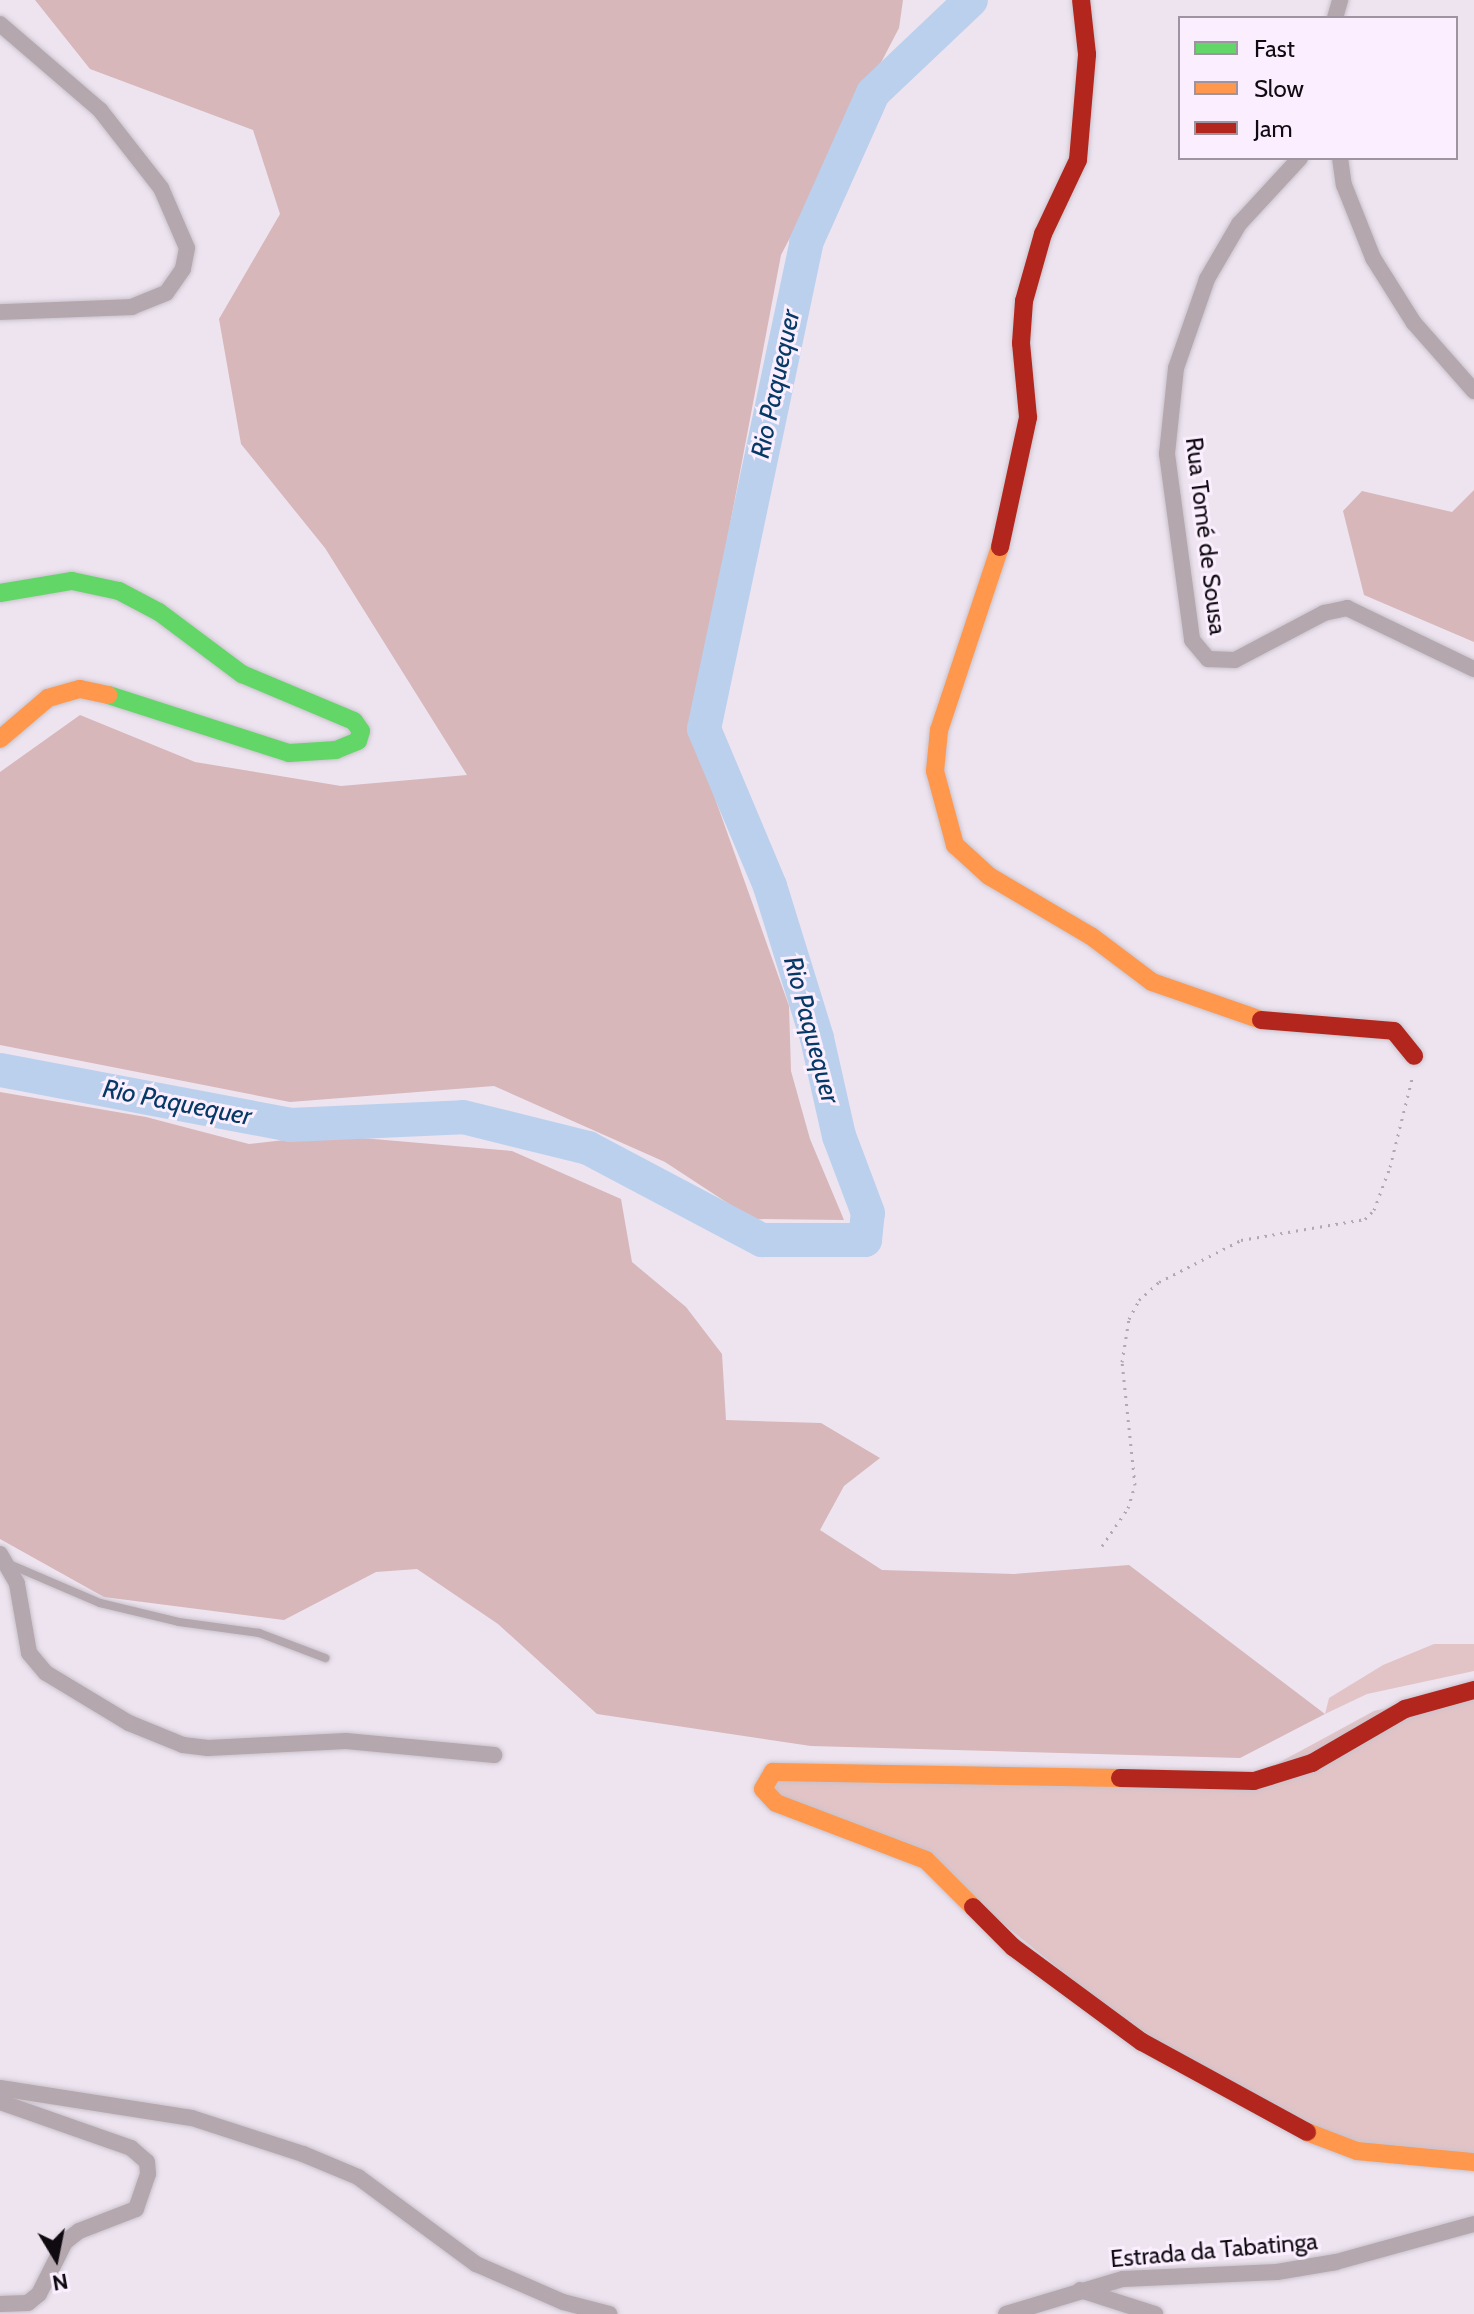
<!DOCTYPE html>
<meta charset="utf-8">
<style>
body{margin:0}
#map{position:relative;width:1474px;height:2314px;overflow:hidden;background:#ede4f0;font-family:Cabin,sans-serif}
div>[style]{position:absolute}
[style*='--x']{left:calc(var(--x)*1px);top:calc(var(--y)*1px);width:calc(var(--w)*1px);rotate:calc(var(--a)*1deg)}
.green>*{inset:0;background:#e2c4c7}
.forest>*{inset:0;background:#d7b7ba}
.river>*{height:34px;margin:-17px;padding:0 17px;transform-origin:17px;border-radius:17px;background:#bbd0ed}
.path>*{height:3px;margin-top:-1.5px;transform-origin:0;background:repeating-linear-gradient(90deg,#b2a8b0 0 2px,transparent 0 8px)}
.roads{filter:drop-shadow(0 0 2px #c9c2cb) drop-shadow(0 0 2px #c9c2cb)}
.lane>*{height:8px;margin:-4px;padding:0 4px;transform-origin:4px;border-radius:4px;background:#b4a7ae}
.street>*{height:16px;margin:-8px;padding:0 8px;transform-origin:8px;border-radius:8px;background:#b4a7ae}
.fast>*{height:18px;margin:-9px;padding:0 9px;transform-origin:9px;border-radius:9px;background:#63d668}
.slow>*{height:18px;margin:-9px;padding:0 9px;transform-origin:9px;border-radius:9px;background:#ff974d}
.jam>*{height:18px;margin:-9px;padding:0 9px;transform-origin:9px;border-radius:9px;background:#b3261e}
span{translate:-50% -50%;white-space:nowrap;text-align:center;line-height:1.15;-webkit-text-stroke:6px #fbefff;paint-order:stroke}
.street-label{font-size:24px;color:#0f0b11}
.water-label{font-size:26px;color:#063965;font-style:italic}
.legend{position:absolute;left:1178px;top:16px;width:280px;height:144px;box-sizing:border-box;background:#fbefff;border:2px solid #9d94a0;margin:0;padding:10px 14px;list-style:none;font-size:24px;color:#0f0b11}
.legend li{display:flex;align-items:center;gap:16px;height:40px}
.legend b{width:40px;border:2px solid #9d94a0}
.north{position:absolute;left:16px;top:2218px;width:80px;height:80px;-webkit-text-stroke:6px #fbefff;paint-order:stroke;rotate:170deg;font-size:22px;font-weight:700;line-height:32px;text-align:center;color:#0f0b11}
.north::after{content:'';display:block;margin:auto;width:28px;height:36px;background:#0f0b11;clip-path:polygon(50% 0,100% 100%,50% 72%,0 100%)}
</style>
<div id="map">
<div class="green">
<div style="clip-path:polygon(1434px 1644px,1474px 1644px,1474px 1671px,1367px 1694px,1325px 1714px,1329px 1698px,1383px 1665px)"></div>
<div style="clip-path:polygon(1474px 1689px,1474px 2156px,1330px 2139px,1153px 2045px,916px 1853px,758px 1793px,771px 1770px,1238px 1785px,1374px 1711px)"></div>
</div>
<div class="forest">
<div style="clip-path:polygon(35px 0,903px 0,899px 28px,781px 255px,691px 731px,789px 1006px,791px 1071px,810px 1139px,844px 1220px,752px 1219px,665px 1162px,494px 1086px,290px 1102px,0 1045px,0 772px,80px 715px,195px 762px,341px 786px,467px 775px,325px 548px,241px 444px,219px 319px,280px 214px,253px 130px,90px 69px)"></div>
<div style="clip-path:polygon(1474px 490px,1474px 642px,1364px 595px,1343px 511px,1362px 491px,1452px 512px)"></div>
<div style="clip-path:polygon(0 1092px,146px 1117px,249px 1144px,327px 1135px,512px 1151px,621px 1199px,632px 1262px,686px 1307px,722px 1354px,726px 1420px,821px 1423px,880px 1458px,844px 1486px,820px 1530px,882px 1570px,1014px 1574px,1129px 1565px,1325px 1714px,1240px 1758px,811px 1746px,597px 1714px,498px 1624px,417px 1569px,376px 1572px,284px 1620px,104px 1597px,0 1539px)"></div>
</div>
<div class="river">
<div style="--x:0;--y:1070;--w:295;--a:10.7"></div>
<div style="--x:290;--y:1125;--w:173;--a:-2.6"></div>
<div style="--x:463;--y:1117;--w:129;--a:13.9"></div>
<div style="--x:588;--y:1148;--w:197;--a:27.9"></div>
<div style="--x:762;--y:1240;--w:103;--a:0"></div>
<div style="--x:865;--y:1240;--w:27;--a:-84"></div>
<div style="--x:868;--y:1213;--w:82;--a:-110.6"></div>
<div style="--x:839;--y:1136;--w:100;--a:-102.7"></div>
<div style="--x:817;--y:1038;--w:159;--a:-107.2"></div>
<div style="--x:770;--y:886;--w:170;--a:-112.8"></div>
<div style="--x:704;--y:729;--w:497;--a:-78.1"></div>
<div style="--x:806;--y:243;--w:164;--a:-65.9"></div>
<div style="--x:873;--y:93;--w:135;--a:-43.5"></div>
</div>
<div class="path">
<div style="--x:1102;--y:1546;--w:46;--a:-55.6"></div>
<div style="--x:1128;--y:1508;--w:24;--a:-73"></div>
<div style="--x:1135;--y:1485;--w:124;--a:-96"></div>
<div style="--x:1122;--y:1362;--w:44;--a:-80.8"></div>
<div style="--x:1129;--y:1319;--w:21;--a:-62"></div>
<div style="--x:1139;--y:1300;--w:27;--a:-42"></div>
<div style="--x:1159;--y:1282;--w:92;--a:-27.1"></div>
<div style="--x:1241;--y:1240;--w:126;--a:-9.6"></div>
<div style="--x:1365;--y:1219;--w:13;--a:-45"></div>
<div style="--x:1374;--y:1210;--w:46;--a:-69.6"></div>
<div style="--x:1390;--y:1167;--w:95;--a:-76"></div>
</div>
<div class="roads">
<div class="lane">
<div style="--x:9;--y:1564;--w:99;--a:23.2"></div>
<div style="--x:100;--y:1603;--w:81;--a:13.5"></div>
<div style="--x:179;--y:1622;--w:81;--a:7.8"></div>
<div style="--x:259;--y:1633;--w:71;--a:20.7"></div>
</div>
<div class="street">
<div style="--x:1335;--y:18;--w:19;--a:-74"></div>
<div style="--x:0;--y:24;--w:132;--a:40.7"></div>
<div style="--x:100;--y:110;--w:99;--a:52"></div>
<div style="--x:161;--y:188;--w:65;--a:66.6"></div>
<div style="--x:187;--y:248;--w:21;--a:101"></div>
<div style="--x:183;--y:269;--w:29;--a:125"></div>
<div style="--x:166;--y:293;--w:37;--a:158"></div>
<div style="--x:132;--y:307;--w:132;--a:177.8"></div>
<div style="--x:1300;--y:158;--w:90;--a:132.7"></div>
<div style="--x:1239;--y:224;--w:64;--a:120.2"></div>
<div style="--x:1207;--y:279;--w:94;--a:109.2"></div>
<div style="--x:1176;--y:368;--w:86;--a:96"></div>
<div style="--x:1167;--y:454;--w:188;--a:82.3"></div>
<div style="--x:1192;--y:640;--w:25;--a:50"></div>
<div style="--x:1208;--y:659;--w:27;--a:2"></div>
<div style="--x:1235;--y:660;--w:101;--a:-27.8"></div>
<div style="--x:1324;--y:613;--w:24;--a:-12"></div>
<div style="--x:1347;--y:608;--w:141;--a:25.7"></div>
<div style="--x:1340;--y:158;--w:27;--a:82"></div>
<div style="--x:1344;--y:185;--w:79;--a:68.3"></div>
<div style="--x:1373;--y:258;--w:77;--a:57.8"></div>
<div style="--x:1414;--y:323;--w:91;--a:48.6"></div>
<div style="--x:0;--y:1554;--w:34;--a:60"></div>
<div style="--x:17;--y:1584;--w:70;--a:80.1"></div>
<div style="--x:29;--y:1653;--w:26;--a:50"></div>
<div style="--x:46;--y:1673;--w:97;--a:31.1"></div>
<div style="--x:129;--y:1723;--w:58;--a:22.2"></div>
<div style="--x:183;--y:1745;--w:25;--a:7"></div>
<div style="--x:208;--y:1748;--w:138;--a:-2.9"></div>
<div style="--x:346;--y:1741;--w:149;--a:5.4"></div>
<div style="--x:0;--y:2088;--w:194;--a:8.9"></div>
<div style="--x:192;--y:2118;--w:117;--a:18"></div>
<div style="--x:303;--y:2154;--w:60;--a:22.7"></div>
<div style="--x:358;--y:2177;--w:147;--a:36.4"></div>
<div style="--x:476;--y:2264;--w:95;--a:23.6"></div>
<div style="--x:563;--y:2302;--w:48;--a:14.6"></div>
<div style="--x:0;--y:2102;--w:139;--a:19.3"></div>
<div style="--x:131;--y:2148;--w:21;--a:41"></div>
<div style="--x:147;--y:2162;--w:12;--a:85"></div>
<div style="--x:148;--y:2174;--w:37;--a:109"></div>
<div style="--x:136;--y:2209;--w:61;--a:158.9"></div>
<div style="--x:79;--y:2231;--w:18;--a:142"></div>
<div style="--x:65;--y:2242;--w:58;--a:116.6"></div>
<div style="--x:39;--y:2294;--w:14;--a:141"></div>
<div style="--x:28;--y:2303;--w:28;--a:178"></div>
<div style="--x:1080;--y:2290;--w:79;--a:17.7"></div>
<div style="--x:1006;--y:2314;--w:122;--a:-16.7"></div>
<div style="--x:1123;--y:2279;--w:154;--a:-2.6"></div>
<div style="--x:1277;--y:2272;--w:60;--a:-9.6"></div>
<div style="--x:1336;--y:2262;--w:143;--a:-15.4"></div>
</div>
<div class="fast">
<div style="--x:0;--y:593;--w:73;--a:-9.5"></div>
<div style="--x:72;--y:581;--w:48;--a:12"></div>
<div style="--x:119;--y:591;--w:45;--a:27.7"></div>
<div style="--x:159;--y:612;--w:104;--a:36.8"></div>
<div style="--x:242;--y:674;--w:121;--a:22.8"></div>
<div style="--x:354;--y:721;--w:12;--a:55"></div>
<div style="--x:361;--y:731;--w:10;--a:107"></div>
<div style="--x:358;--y:741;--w:24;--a:158"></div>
<div style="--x:336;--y:750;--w:47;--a:176.3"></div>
<div style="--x:289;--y:753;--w:190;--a:-162.2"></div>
</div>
<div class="slow">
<div style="--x:1000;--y:547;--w:193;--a:108.4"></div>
<div style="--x:939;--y:730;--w:41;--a:95.6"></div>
<div style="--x:935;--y:771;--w:77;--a:74.9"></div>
<div style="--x:955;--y:845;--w:46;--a:42.4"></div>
<div style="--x:989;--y:876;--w:118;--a:30.5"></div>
<div style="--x:1091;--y:936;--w:76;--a:37"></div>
<div style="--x:1152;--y:982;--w:115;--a:19.2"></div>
<div style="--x:0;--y:739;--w:63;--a:-40.5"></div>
<div style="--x:48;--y:698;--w:33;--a:-16"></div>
<div style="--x:80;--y:689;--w:29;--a:12"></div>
<div style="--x:973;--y:1907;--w:66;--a:-135"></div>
<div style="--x:926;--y:1860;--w:160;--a:-159.2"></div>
<div style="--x:776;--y:1803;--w:19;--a:-133"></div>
<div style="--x:763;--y:1789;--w:20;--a:-60"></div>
<div style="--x:773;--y:1772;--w:347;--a:1"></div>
<div style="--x:1307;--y:2132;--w:53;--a:20.8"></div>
<div style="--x:1357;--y:2151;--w:118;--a:5.4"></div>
</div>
<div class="jam">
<div style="--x:1000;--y:547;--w:133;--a:-77.8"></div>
<div style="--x:1028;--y:417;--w:74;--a:-95.4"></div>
<div style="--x:1021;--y:343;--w:42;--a:-85.9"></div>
<div style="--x:1024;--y:301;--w:70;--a:-74.2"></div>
<div style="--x:1043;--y:234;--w:82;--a:-64.7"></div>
<div style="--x:1078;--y:160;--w:106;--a:-85.1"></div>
<div style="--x:1087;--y:54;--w:54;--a:-96.3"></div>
<div style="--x:1261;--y:1020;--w:133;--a:4.7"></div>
<div style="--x:1394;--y:1031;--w:32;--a:51"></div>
<div style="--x:1120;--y:1778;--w:134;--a:1.3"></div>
<div style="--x:1254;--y:1781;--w:61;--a:-17.2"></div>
<div style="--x:1312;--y:1763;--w:108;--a:-30.1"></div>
<div style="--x:1405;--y:1709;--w:72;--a:-15.4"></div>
<div style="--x:973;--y:1907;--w:57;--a:45"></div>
<div style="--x:1013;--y:1947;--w:160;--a:36.4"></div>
<div style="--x:1142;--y:2042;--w:188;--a:28.6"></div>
</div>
</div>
<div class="street-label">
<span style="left:1206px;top:536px;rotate:83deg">Rua Tomé de Sousa</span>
<span style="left:1214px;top:2250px;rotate:-5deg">Estrada da Tabatinga</span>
</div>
<div class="water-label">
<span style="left:776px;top:384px;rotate:-78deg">Rio Paquequer</span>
<span style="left:811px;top:1030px;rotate:75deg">Rio Paquequer</span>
<span style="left:177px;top:1103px;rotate:11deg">Rio Paquequer</span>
</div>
<ul class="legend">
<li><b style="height:10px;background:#63d668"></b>Fast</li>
<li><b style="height:10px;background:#ff974d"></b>Slow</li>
<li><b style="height:10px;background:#b3261e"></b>Jam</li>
</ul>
<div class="north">N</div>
</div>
